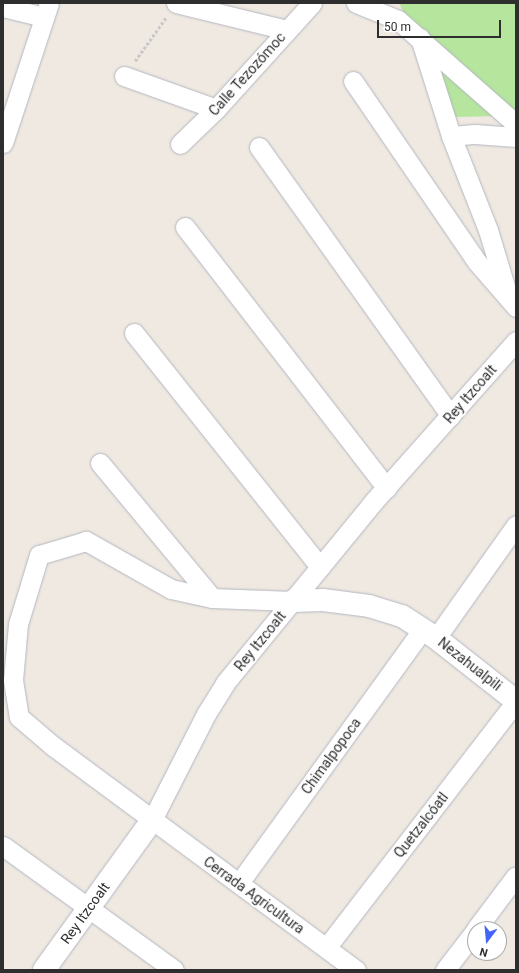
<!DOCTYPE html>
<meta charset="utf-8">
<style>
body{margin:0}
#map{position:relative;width:519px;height:973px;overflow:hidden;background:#efe9e1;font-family:Roboto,sans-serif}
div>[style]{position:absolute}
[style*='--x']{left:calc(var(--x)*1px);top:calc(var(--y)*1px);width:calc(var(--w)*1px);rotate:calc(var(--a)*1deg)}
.green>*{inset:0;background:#b6e59e}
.path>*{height:2.5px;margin-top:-1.25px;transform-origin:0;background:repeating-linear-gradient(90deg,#c9c9c9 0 3px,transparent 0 5px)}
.roads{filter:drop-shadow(0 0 1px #b4b7c1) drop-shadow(0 0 1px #b4b7c1)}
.street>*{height:19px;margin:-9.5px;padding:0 9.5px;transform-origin:9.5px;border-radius:9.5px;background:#fff}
.secondary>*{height:22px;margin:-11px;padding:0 11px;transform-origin:11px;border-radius:11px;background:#fff}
span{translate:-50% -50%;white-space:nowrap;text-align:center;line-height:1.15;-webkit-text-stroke:4px #fff;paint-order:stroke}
.street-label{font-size:14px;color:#2e2e2e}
.frame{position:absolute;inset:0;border:4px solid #2e2e2e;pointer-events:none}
.north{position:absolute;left:467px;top:921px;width:40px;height:40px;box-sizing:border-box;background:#fff;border:1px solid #ababab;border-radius:50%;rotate:196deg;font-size:11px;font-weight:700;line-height:16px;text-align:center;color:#2e2e2e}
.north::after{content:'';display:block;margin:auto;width:14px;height:18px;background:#4264fb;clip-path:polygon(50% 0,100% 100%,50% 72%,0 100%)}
.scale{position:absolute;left:377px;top:20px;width:124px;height:18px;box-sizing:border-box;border:2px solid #2e2e2e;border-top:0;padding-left:5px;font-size:12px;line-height:14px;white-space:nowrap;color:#2e2e2e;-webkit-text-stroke:3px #fff;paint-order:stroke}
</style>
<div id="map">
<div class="green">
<div style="clip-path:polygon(399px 3px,516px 3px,516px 120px,503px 116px,453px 117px)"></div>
</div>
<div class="path">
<div style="--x:135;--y:61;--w:55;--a:-54.6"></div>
</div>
<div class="roads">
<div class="street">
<div style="--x:176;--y:3;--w:114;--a:13.7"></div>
<div style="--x:356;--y:3;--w:45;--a:22"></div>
<div style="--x:398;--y:20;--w:157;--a:41.4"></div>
<div style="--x:3;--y:7;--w:42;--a:13.7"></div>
<div style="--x:420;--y:38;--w:103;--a:72.4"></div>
<div style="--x:451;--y:136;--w:101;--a:68.5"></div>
<div style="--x:488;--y:230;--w:66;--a:73.2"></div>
<div style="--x:124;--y:76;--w:98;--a:19.7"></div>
<div style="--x:353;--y:81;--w:219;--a:55.6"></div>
<div style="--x:477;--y:262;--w:60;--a:49.1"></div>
<div style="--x:451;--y:136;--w:24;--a:-5"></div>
<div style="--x:475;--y:134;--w:41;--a:4.2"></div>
<div style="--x:3;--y:143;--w:147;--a:-71.8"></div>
<div style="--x:180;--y:144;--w:50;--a:-44.2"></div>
<div style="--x:216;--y:109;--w:143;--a:-47.8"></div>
<div style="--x:259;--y:147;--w:330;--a:54.5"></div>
<div style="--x:185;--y:227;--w:330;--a:52.3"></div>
<div style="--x:134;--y:333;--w:299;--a:51.5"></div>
<div style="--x:100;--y:463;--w:175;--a:50.3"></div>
<div style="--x:293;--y:601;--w:81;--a:-177.9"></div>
<div style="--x:212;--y:598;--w:42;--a:-167.6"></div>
<div style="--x:171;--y:589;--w:98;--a:-150.5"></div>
<div style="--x:86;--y:541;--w:49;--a:163.4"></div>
<div style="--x:39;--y:555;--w:72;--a:106.9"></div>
<div style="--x:18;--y:624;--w:56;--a:95.1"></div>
<div style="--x:13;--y:680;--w:37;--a:81"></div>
<div style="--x:19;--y:717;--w:45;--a:40.5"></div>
<div style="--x:53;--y:746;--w:377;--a:36.5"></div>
<div style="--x:436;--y:638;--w:138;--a:-54.7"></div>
<div style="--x:152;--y:820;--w:119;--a:-63"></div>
<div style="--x:206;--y:714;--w:36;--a:-58"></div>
<div style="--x:225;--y:683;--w:235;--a:-50.7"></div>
<div style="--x:374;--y:501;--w:214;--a:-48.4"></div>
<div style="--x:3;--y:846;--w:211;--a:35.9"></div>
<div style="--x:239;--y:883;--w:314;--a:-54.1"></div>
<div style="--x:476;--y:929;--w:66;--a:-53"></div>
<div style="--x:326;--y:948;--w:312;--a:-52.4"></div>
<div style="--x:445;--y:970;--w:49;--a:-52.4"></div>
</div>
<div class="secondary">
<div style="--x:293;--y:601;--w:30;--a:-2"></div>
<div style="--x:323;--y:600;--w:46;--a:7.4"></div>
<div style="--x:369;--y:606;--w:34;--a:17"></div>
<div style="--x:402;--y:616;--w:40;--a:32.9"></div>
<div style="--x:436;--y:638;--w:102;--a:38.2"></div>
<div style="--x:44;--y:970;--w:185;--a:-54.2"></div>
</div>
</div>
<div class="street-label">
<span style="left:247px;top:74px;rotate:-48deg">Calle Tezozómoc</span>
<span style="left:470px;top:394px;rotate:-49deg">Rey Itzcoalt</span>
<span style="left:260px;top:641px;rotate:-51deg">Rey Itzcoalt</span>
<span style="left:470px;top:664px;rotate:38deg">Nezahualpili</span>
<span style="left:331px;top:756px;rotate:-54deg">Chimalpopoca</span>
<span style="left:421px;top:825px;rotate:-52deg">Quetzalcóatl</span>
<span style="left:254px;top:895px;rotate:36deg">Cerrada Agricultura</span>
<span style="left:85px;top:913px;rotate:-54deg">Rey Itzcoalt</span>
</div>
<div class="frame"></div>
<div class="north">N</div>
<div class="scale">50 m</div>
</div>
